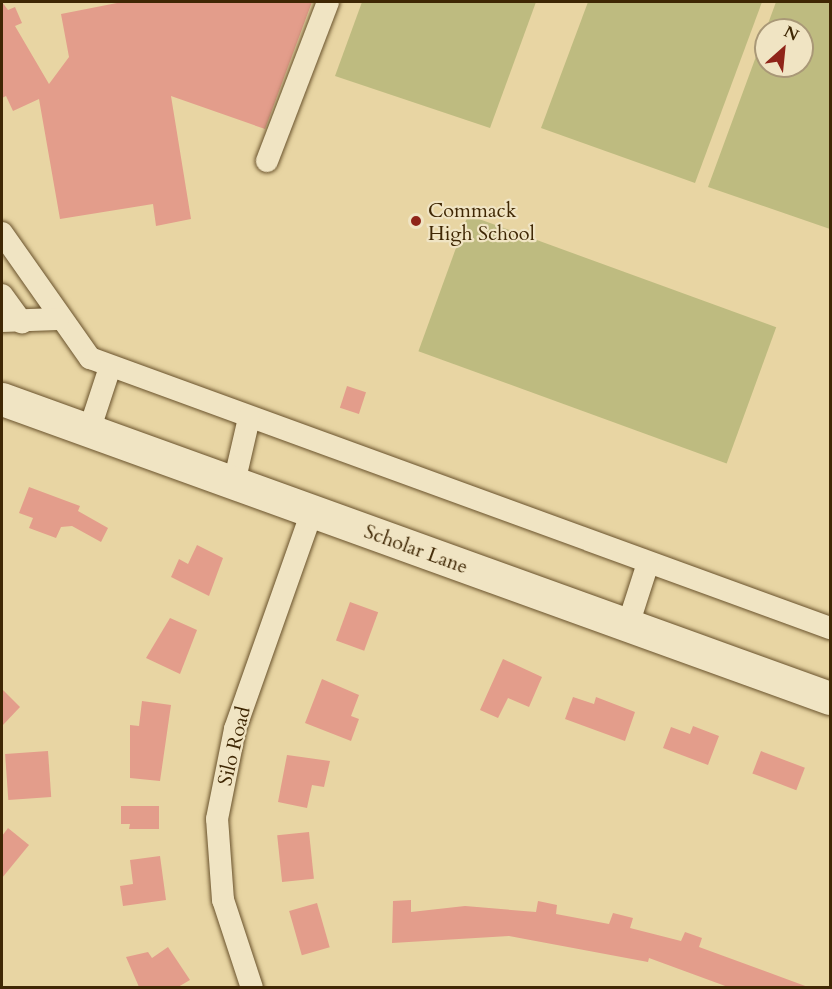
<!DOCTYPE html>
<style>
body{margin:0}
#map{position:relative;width:832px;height:989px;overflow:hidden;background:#e8d5a3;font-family:Cardo,serif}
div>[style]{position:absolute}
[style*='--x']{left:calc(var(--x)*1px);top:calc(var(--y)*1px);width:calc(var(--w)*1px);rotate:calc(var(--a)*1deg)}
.green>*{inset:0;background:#bebb80;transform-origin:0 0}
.building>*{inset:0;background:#e39d8b;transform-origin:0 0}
.roads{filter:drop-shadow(0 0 2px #69522c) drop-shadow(0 0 2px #69522c)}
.street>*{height:22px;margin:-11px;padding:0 11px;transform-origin:11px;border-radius:11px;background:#f0e4c3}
.secondary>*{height:33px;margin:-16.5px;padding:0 16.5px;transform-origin:16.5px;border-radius:16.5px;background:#f0e4c3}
.dots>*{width:16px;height:16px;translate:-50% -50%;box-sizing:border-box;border:3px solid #f0e4c3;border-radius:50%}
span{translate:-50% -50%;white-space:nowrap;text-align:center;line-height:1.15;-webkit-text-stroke:4.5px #f0e4c3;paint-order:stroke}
.poi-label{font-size:20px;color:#3f2704}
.left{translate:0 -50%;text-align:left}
.street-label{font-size:20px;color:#3f2704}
.frame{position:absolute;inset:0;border:3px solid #3f2704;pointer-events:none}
.north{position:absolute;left:754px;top:18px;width:60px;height:60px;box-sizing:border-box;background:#f0e4c3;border:2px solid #a99877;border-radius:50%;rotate:27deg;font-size:16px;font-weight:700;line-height:24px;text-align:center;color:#3f2704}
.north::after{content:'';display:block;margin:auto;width:21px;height:27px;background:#8f2418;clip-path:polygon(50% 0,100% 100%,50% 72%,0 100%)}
</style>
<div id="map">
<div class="green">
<div style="clip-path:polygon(362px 2px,536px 2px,490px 128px,335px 76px)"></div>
<div style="clip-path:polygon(588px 2px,762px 2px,695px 183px,541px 128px)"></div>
<div style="clip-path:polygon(evenodd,776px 2px,830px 2px,830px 229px,708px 187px,776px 2px,766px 30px,802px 30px,802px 66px,766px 66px,766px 30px)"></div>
<div style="left:468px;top:215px;width:328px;height:145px;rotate:20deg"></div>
</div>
<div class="building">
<div style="clip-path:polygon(2px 2px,8px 10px,15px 7px,22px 23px,15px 26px,49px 84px,69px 57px,61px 14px,122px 2px,312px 2px,265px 129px,171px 96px,191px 219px,156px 226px,153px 204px,60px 219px,39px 99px,13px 111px,6px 96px,2px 98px)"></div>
<div style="left:347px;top:386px;width:20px;height:23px;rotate:18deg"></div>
<div style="clip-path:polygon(29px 487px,80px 506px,78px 511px,108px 528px,101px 542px,72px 526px,61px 527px,56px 538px,29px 528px,33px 518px,19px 513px)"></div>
<div style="clip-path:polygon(197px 545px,223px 558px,209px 596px,171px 577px,179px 559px,188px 564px)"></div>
<div style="left:350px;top:602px;width:30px;height:41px;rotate:20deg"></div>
<div style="clip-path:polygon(170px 618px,197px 630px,180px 674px,146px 658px)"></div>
<div style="clip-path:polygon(503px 659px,542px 677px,529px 707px,508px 698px,498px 718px,480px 710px)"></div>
<div style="clip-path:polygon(322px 679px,359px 695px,351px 716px,359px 719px,351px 741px,305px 723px)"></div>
<div style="clip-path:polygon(2px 689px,20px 707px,2px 726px)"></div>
<div style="clip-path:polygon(573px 697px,594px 704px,596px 697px,635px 712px,625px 741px,565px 719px)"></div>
<div style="clip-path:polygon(142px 701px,171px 705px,160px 781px,130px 778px,130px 725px,139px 726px)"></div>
<div style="clip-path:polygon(693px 726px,719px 736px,708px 765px,663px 748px,671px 727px,690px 734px)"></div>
<div style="left:48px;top:751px;width:46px;height:43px;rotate:86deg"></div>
<div style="left:761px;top:751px;width:47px;height:24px;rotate:21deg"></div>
<div style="clip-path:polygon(287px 755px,330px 761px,324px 787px,312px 785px,307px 808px,278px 802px)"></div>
<div style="clip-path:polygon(121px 806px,159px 806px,159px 829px,129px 829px,130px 824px,121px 824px)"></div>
<div style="clip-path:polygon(8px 828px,29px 845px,2px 878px,2px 836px)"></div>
<div style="left:309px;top:832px;width:47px;height:32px;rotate:84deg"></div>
<div style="clip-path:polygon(160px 856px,166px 900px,123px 906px,120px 886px,133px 884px,130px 860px)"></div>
<div style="clip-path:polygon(411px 900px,411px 912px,465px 906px,536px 912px,538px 901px,557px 905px,556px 914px,609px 924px,613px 913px,633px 918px,630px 928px,681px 941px,685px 932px,702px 938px,699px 947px,808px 987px,728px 987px,649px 958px,648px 962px,509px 936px,392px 943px,393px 901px)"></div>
<div style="left:317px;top:903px;width:46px;height:29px;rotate:74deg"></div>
<div style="clip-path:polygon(168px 947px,190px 980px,178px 987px,139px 987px,126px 957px,148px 952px,152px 958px)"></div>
</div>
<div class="roads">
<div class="street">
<div style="--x:267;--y:161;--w:170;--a:-69"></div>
<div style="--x:2;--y:233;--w:153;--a:54.9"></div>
<div style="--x:90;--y:358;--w:788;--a:20.05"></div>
<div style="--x:2;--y:295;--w:34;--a:54"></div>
<div style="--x:2;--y:321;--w:56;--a:-2"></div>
<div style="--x:89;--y:431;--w:67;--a:-71.8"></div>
<div style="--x:234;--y:483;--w:67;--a:-77"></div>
<div style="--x:628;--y:625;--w:65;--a:-72.1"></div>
<div style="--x:252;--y:988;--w:93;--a:-108.2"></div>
<div style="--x:223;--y:900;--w:81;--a:-94.2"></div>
<div style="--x:217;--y:819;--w:92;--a:-78.7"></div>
<div style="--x:235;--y:729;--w:231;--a:-70.5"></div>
</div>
<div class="secondary">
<div style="--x:2;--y:399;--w:880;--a:19.86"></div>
</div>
</div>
<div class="dots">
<div style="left:416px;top:221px;background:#8f2418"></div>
</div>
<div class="poi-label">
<span class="left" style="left:428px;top:222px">Commack<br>High School</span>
</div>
<div class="street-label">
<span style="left:416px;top:549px;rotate:20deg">Scholar Lane</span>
<span style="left:234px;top:746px;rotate:-76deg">Silo Road</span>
</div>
<div class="frame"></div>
<div class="north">N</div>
</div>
